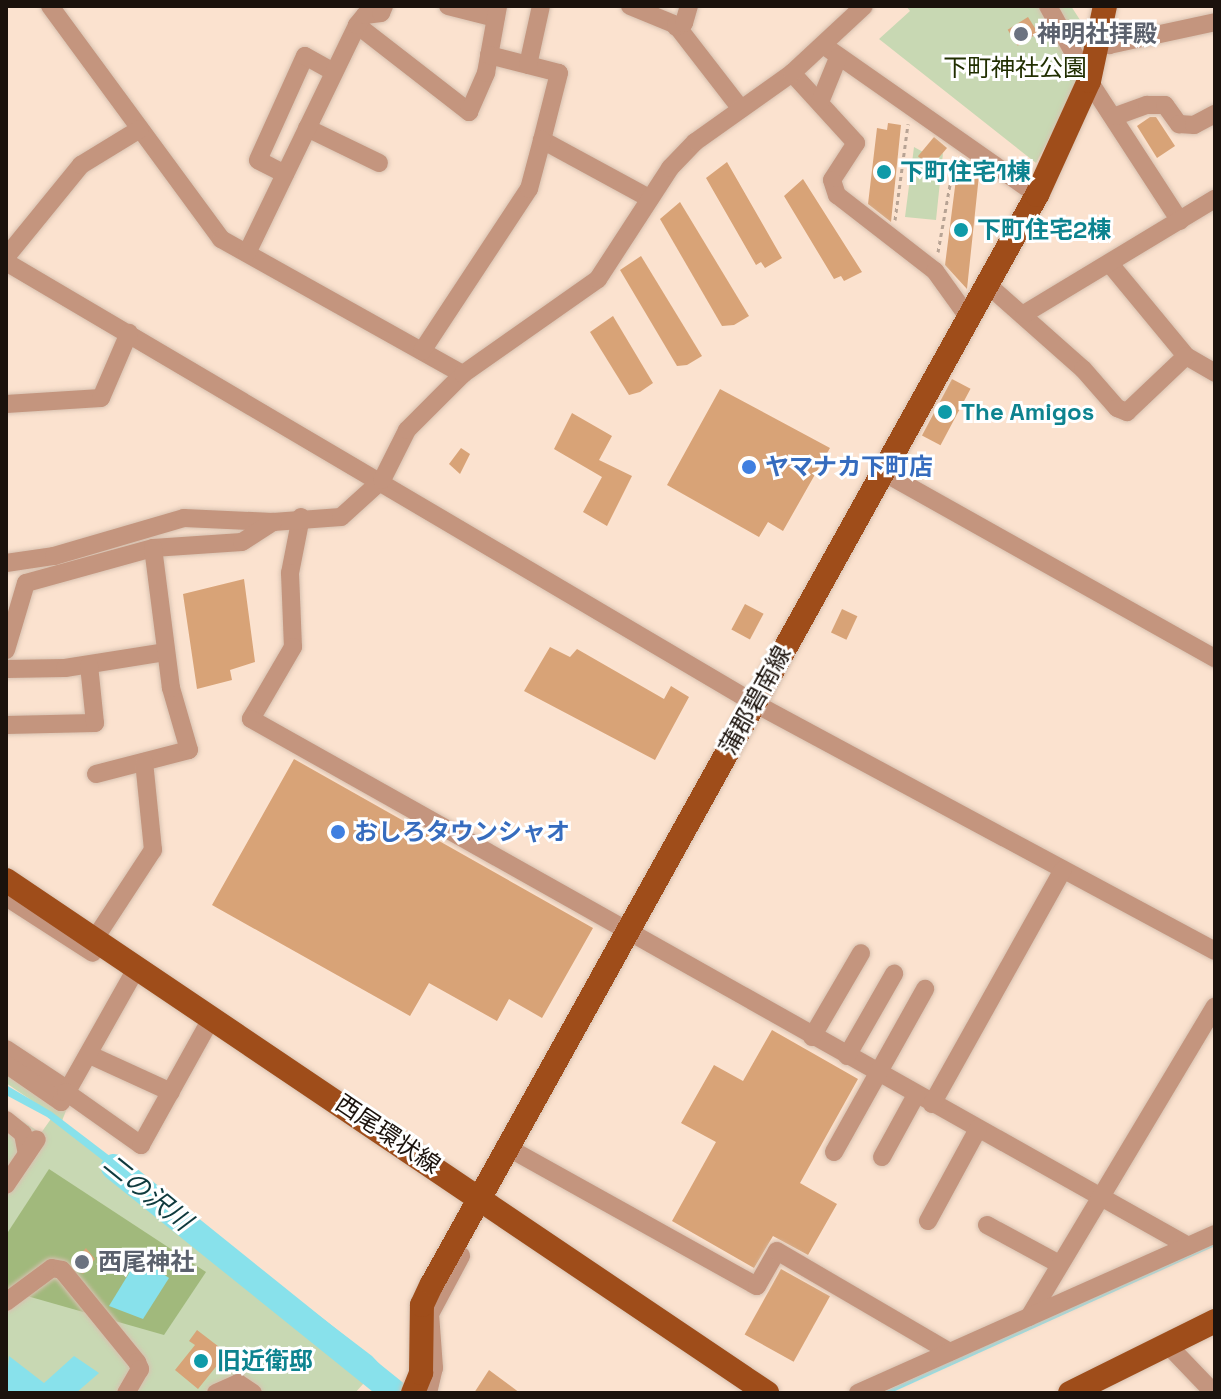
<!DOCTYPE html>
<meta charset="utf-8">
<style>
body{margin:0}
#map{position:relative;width:1221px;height:1399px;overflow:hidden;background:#fbe2cf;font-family:"Space Grotesk","Noto Sans JP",sans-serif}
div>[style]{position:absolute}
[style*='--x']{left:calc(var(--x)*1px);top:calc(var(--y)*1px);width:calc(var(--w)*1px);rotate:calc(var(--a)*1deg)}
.green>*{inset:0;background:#c8d8b3}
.forest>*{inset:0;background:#a1b97c}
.water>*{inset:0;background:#88e1eb}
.stream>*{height:4px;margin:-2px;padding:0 2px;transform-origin:2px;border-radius:2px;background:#88e1eb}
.river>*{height:26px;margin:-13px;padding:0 13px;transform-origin:13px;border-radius:13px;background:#88e1eb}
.building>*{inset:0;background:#d8a377;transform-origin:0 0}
.path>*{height:3px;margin-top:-1.5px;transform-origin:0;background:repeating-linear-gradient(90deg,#b7a394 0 4px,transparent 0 8px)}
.roads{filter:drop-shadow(0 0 2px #d7c1b0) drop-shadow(0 0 2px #d7c1b0)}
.minor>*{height:18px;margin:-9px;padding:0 9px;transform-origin:9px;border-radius:9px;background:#c4957e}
.major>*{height:24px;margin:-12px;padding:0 12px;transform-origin:12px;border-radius:12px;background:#9f4d1a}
.dots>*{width:22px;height:22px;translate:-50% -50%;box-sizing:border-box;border:4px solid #fff;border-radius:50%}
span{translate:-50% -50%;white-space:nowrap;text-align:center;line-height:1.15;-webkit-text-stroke:6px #fff;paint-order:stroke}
.worship-label{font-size:24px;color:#5b616d;font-weight:700}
.left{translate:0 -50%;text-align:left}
.park-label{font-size:24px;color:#212f01}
.culture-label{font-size:24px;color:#0d838f;font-weight:700}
.shop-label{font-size:24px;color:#366cbe;font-weight:700}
.street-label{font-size:24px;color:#1b120c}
.water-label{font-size:26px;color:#0e3a3e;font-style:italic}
.frame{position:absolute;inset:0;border:8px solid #1b120c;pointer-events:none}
</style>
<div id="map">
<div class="green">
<div style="clip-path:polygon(906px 6px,1071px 6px,1091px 37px,1071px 99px,1036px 163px,879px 39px,910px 11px)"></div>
<div style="clip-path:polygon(914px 147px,936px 159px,943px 153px,936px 220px,905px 217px)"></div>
<div style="clip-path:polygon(6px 1056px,70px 1100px,62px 1121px,6px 1083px)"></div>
<div style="clip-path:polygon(6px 1111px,41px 1133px,53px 1116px,380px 1365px,355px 1393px,6px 1393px)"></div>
</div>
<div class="forest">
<div style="clip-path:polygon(49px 1169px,206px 1272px,164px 1335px,6px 1290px,6px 1235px)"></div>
</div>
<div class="water">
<div style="clip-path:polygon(6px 1085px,52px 1112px,372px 1356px,407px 1393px,392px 1393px,365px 1364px,47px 1117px,6px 1095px)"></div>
<div style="clip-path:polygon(139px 1257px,169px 1278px,143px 1319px,109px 1306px)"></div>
<div style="clip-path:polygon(9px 1356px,44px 1383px,74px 1356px,99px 1373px,76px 1393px,6px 1393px)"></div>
</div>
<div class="stream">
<div style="--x:886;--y:1393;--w:361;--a:-24.4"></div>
</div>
<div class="river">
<div style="--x:114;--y:1167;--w:361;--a:38.8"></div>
</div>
<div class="building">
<div style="left:1028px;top:17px;width:19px;height:24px;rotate:58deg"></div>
<div style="clip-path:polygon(1150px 117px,1156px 117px,1175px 146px,1157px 158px,1137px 126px)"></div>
<div style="clip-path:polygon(888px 123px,901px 125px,891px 222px,868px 204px,877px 128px,887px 130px)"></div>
<div style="left:934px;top:137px;width:17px;height:25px;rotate:40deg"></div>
<div style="clip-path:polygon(727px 162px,782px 258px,765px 268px,761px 262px,756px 265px,706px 178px)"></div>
<div style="clip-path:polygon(966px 174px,979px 175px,967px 289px,945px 265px,956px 179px,965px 180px)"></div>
<div style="clip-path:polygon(803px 179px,862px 272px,844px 281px,841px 276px,834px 279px,784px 196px)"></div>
<div style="clip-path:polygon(680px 202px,749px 316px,734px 325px,722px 326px,660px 219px)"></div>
<div style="clip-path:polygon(641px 256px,702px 356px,687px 365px,677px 366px,620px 270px)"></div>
<div style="clip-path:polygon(613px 316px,653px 383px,640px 392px,629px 395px,590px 332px)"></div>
<div style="left:952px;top:379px;width:21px;height:64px;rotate:28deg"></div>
<div style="clip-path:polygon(720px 389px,830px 448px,783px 531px,768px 522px,759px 537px,667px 485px)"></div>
<div style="clip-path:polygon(572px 413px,612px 436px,599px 460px,632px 476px,607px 526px,583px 512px,602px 477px,554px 449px)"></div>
<div style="clip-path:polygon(461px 448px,470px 454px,460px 474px,449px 464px)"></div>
<div style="clip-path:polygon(244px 579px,255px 662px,230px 670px,232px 680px,197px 689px,183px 594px)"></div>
<div style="left:745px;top:604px;width:21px;height:29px;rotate:28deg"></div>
<div style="left:842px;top:609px;width:17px;height:26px;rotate:25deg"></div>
<div style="clip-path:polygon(550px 647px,570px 657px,577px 649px,664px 699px,671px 686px,689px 697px,655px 760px,524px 691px)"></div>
<div style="clip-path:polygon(294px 759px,593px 928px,542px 1018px,509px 999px,497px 1021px,429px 983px,410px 1016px,212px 905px)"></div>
<div style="clip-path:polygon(772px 1030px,858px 1079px,800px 1183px,837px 1204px,808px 1255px,773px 1236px,754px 1268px,672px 1221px,716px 1142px,681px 1123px,714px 1065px,743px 1081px)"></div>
<div style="clip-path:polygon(86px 1248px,95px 1259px,83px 1274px,72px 1263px)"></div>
<div style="left:781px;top:1269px;width:56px;height:75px;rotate:29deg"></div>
<div style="clip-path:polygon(197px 1330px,227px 1353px,198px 1389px,175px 1370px,195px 1345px,189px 1341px)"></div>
<div style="clip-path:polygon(489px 1370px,520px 1393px,474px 1393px)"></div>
</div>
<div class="path">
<div style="--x:895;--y:220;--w:97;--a:-82.3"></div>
<div style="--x:938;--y:252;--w:97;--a:-79.9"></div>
</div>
<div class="roads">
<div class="minor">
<div style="--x:50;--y:6;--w:289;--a:53.7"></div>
<div style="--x:221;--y:239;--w:277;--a:29.2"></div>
<div style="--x:448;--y:6;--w:49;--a:14.3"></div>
<div style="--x:630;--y:6;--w:50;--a:22.4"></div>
<div style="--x:676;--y:25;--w:106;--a:52.3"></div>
<div style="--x:1048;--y:6;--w:85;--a:61.3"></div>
<div style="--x:1089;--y:81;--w:167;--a:57"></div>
<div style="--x:357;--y:25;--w:142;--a:37.8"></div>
<div style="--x:469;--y:112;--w:43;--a:-66.4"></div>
<div style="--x:486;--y:73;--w:68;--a:-79.8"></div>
<div style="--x:676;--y:27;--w:9;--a:-27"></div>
<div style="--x:684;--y:23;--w:18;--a:-74"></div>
<div style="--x:1098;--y:41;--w:12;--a:20"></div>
<div style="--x:1109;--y:45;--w:108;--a:-12.2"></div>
<div style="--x:823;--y:45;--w:261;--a:35"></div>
<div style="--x:489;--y:55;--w:72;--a:14.4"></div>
<div style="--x:559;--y:73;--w:69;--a:104.2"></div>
<div style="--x:542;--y:140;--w:122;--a:28.5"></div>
<div style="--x:528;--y:65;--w:60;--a:-77.6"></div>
<div style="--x:792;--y:73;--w:95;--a:47.6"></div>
<div style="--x:856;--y:143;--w:44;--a:123"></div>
<div style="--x:832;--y:180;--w:16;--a:72"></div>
<div style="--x:837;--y:195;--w:124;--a:37.8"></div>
<div style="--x:935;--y:271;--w:57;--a:54.3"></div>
<div style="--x:820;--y:102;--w:48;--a:-67.8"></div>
<div style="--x:1116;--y:116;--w:33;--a:-20"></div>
<div style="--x:1147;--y:105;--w:18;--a:0"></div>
<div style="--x:1165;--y:105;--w:24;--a:54"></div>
<div style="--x:1179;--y:124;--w:15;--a:4"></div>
<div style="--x:1194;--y:125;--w:24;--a:-28"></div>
<div style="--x:307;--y:128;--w:80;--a:25.9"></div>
<div style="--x:285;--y:174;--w:30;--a:-153"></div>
<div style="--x:258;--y:160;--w:114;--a:-65.7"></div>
<div style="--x:305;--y:56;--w:33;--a:29"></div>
<div style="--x:247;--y:253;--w:253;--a:-64.2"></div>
<div style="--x:357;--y:25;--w:13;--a:-51"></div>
<div style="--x:365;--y:15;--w:16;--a:-7"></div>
<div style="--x:381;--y:13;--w:8;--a:-67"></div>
<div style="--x:6;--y:257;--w:119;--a:-50.8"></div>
<div style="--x:81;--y:165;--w:69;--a:-31.4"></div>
<div style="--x:6;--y:262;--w:868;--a:30.52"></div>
<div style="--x:754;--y:703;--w:523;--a:28.28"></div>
<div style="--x:1110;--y:264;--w:119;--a:50.4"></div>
<div style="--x:1186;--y:356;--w:34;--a:30"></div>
<div style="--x:988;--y:285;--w:127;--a:41.5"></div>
<div style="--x:1083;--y:369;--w:52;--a:48.9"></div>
<div style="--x:1117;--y:408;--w:11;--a:22"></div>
<div style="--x:1127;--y:412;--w:81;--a:-43.5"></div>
<div style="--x:1024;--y:314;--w:223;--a:-31.1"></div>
<div style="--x:422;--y:351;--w:194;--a:-56.6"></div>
<div style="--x:529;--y:189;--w:51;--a:-75.1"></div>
<div style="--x:6;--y:404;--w:95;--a:-3.6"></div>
<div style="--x:101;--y:398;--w:71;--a:-66.7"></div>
<div style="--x:883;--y:472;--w:381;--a:29.3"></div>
<div style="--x:301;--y:517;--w:57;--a:101.1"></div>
<div style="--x:290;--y:573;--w:74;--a:87.7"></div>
<div style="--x:293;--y:647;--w:83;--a:120.3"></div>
<div style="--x:251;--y:719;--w:1075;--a:29.35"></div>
<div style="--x:6;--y:563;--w:49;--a:-8.3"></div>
<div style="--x:54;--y:556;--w:135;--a:-16.3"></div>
<div style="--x:184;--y:518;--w:89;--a:2.6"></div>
<div style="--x:273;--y:522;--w:68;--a:-4.2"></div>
<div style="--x:341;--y:517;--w:55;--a:-42.1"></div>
<div style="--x:382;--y:480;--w:56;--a:-63.4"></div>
<div style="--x:407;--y:430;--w:79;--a:-45"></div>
<div style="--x:463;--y:374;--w:165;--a:-35.1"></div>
<div style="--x:598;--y:279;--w:132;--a:-57"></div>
<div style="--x:670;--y:168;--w:36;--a:-46"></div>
<div style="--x:695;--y:142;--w:119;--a:-35.4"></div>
<div style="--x:792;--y:73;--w:98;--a:-42.9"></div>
<div style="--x:6;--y:650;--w:70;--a:-73.4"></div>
<div style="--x:26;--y:583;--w:132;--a:-15.4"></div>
<div style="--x:153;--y:548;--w:89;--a:-3.9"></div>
<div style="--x:242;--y:542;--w:37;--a:-33"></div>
<div style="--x:6;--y:669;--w:59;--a:-1"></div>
<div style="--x:65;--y:668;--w:101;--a:-9.1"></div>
<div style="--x:6;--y:725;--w:89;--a:-1.3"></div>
<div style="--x:95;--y:723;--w:58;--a:-95.9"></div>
<div style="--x:96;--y:774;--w:96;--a:-14.5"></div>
<div style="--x:189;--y:750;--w:65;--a:-106.2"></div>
<div style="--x:171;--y:688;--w:141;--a:-97.3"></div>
<div style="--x:6;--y:897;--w:103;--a:32.8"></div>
<div style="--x:94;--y:940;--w:108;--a:-56.8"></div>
<div style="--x:153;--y:850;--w:88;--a:-95.8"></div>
<div style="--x:812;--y:1037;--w:97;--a:-59.7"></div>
<div style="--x:6;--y:1049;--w:74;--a:33.5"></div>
<div style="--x:90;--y:1055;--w:89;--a:24.6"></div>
<div style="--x:847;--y:1056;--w:95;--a:-60.2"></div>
<div style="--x:6;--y:1064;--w:67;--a:34.6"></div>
<div style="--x:61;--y:1102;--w:155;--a:-60.6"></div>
<div style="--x:66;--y:1092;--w:92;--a:35.2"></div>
<div style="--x:141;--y:1145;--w:146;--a:-61"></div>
<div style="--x:932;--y:1104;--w:268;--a:-60.8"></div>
<div style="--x:6;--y:1120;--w:22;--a:39"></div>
<div style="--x:23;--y:1134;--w:20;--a:79"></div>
<div style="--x:505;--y:1146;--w:288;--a:29.1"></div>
<div style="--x:757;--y:1286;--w:40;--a:-60.3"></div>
<div style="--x:777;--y:1251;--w:200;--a:30.3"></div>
<div style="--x:834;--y:1152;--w:187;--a:-60.8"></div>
<div style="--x:882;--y:1157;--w:71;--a:-61.3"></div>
<div style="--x:6;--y:1185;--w:55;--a:-56"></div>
<div style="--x:928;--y:1221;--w:105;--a:-61.5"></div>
<div style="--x:987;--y:1225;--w:82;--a:28.4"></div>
<div style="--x:6;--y:1302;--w:57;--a:-36.5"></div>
<div style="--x:52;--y:1268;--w:10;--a:11"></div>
<div style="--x:62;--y:1270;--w:119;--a:50.8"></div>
<div style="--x:137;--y:1362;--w:8;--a:67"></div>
<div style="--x:140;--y:1369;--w:28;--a:120"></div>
<div style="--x:1029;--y:1317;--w:362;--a:-59.1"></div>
<div style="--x:1166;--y:1343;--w:69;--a:46.2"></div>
<div style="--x:216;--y:1393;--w:24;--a:-24"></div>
<div style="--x:238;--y:1383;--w:18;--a:34"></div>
<div style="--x:428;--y:1393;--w:26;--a:-77"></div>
<div style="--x:434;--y:1368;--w:54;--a:-94.2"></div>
<div style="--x:430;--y:1314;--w:66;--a:-61.9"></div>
<div style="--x:858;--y:1393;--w:391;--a:-24"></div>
</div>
<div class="major">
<div style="--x:6;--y:880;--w:918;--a:33.98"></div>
<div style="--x:413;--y:1393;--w:22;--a:-68"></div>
<div style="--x:421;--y:1373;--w:68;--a:-89.2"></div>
<div style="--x:422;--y:1305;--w:23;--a:-65"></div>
<div style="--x:432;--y:1284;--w:1246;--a:-60.95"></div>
<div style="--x:1037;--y:195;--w:125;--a:-65.5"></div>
<div style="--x:1089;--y:81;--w:77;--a:-78"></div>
<div style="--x:1070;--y:1393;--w:162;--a:-26.4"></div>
</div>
</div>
<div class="dots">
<div style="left:1021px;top:34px;background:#6b7280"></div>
<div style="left:884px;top:172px;background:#0f9aa8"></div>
<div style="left:961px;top:230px;background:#0f9aa8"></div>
<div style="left:945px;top:412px;background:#0f9aa8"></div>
<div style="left:749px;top:467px;background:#3f7fe0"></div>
<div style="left:338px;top:832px;background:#3f7fe0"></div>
<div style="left:82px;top:1262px;background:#6b7280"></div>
<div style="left:201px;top:1361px;background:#0f9aa8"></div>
</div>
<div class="worship-label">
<span class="left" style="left:1037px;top:34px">神明社拝殿</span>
<span class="left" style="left:98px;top:1262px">西尾神社</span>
</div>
<div class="park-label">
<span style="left:1015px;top:68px">下町神社公園</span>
</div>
<div class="culture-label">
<span class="left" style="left:900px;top:172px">下町住宅1棟</span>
<span class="left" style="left:977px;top:230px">下町住宅2棟</span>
<span class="left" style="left:961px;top:412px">The Amigos</span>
<span class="left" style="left:217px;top:1361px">旧近衛邸</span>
</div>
<div class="shop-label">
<span class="left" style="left:765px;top:467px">ヤマナカ下町店</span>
<span class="left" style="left:354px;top:832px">おしろタウンシャオ</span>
</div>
<div class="street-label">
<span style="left:755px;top:700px;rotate:-61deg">蒲郡碧南線</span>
<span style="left:388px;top:1134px;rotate:34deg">西尾環状線</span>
</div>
<div class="water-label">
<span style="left:147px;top:1193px;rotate:39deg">二の沢川</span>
</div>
<div class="frame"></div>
</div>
